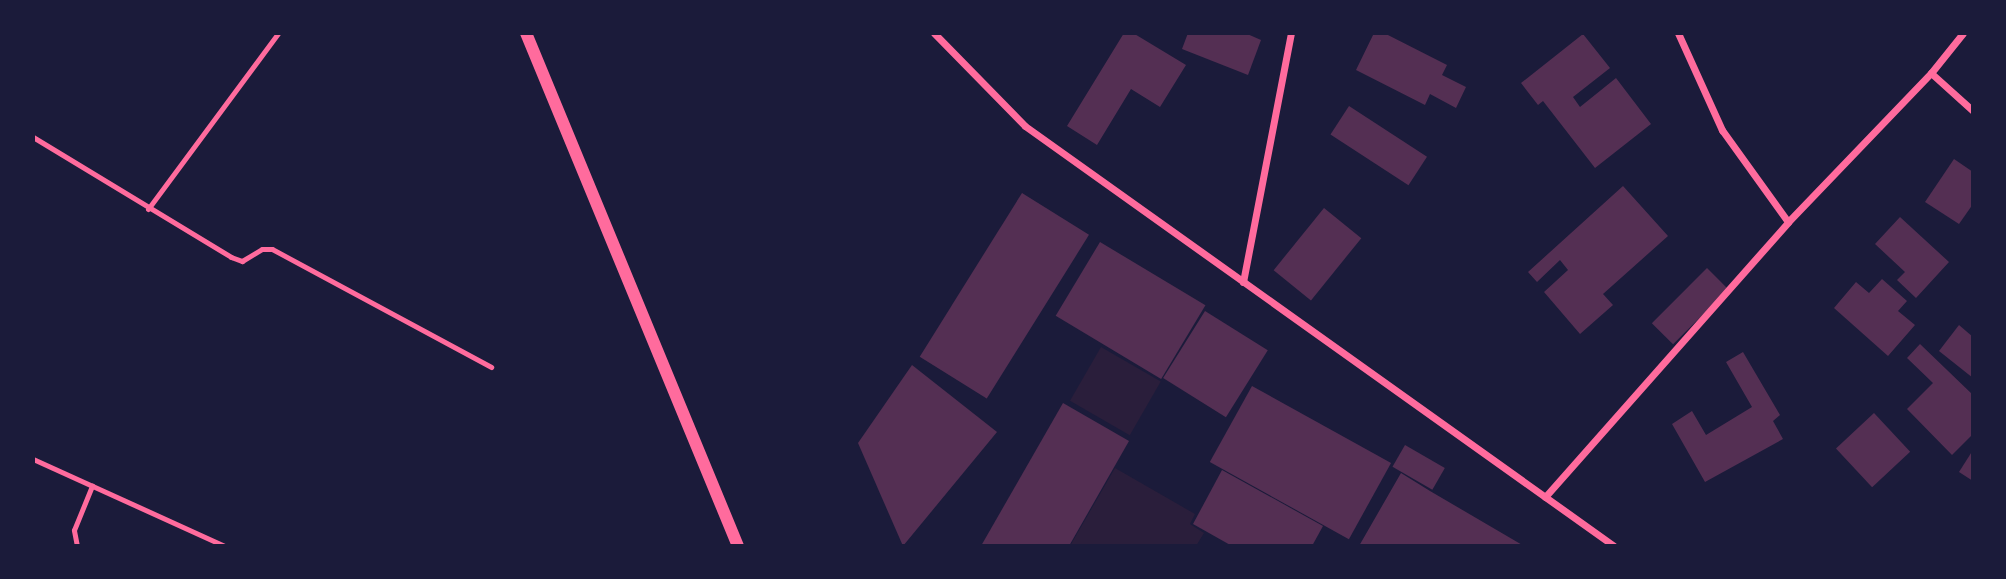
<!DOCTYPE html>
<style>
body{margin:0}
#map{position:relative;width:2006px;height:579px;overflow:hidden;background:#1b1b3a;font-family:"Varela Round",sans-serif}
div>[style]{position:absolute}
[style*='--x']{left:calc(var(--x)*1px);top:calc(var(--y)*1px);width:calc(var(--w)*1px);rotate:calc(var(--a)*1deg)}
.green>*{inset:0;background:#2a1e3b;transform-origin:0 0}
.building>*{inset:0;background:#542f53;transform-origin:0 0}
.service>*{height:5px;margin:-2.5px;padding:0 2.5px;transform-origin:2.5px;border-radius:2.5px;background:#ff6b9d}
.minor>*{height:7px;margin:-3.5px;padding:0 3.5px;transform-origin:3.5px;border-radius:3.5px;background:#ff6b9d}
.tertiary>*{height:12px;margin:-6px;padding:0 6px;transform-origin:6px;border-radius:6px;background:#ff6b9d}
span{translate:-50% -50%;white-space:nowrap;text-align:center;line-height:1.15;-webkit-text-stroke:6px #1b1b3a;paint-order:stroke}
.frame{position:absolute;inset:0;border:35px solid #1b1b3a;pointer-events:none}
</style>
<div id="map">
<div class="green">
<div style="left:1101px;top:347px;width:69px;height:62px;rotate:30deg"></div>
<div style="clip-path:polygon(1115px 468px,1195px 514px,1190px 524px,1204px 533px,1196px 546px,1070px 546px)"></div>
</div>
<div class="building">
<div style="clip-path:polygon(1124px 33px,1133px 33px,1186px 65px,1160px 107px,1131px 89px,1097px 145px,1067px 126px)"></div>
<div style="clip-path:polygon(1188px 33px,1245px 33px,1261px 40px,1248px 75px,1182px 49px)"></div>
<div style="clip-path:polygon(1374px 33px,1384px 33px,1447px 65px,1442px 75px,1466px 87px,1456px 108px,1430px 94px,1425px 105px,1356px 70px)"></div>
<div style="clip-path:polygon(1583px 34px,1610px 68px,1573px 97px,1580px 107px,1616px 78px,1651px 124px,1595px 168px,1543px 101px,1538px 105px,1521px 83px)"></div>
<div style="left:1349px;top:106px;width:93px;height:34px;rotate:33deg"></div>
<div style="clip-path:polygon(1954px 159px,1973px 172px,1973px 204px,1959px 224px,1925px 202px)"></div>
<div style="clip-path:polygon(1623px 186px,1668px 236px,1603px 294px,1613px 305px,1580px 334px,1544px 292px,1568px 270px,1560px 260px,1537px 282px,1528px 272px)"></div>
<div style="left:1022px;top:193px;width:79px;height:193px;rotate:32deg"></div>
<div style="left:1324px;top:208px;width:48px;height:80px;rotate:39deg"></div>
<div style="clip-path:polygon(1900px 217px,1949px 262px,1916px 298px,1897px 280px,1905px 272px,1875px 244px)"></div>
<div style="left:1100px;top:242px;width:123px;height:86px;rotate:31deg"></div>
<div style="left:1707px;top:268px;width:30px;height:78px;rotate:45deg"></div>
<div style="clip-path:polygon(1882px 279px,1907px 301px,1898px 311px,1915px 325px,1888px 356px,1834px 308px,1856px 282px,1869px 293px)"></div>
<div style="left:1205px;top:311px;width:74px;height:79px;rotate:32deg"></div>
<div style="clip-path:polygon(1959px 325px,1973px 337px,1973px 378px,1939px 351px)"></div>
<div style="clip-path:polygon(1920px 344px,1973px 395px,1973px 434px,1952px 455px,1907px 409px,1933px 383px,1907px 358px)"></div>
<div style="clip-path:polygon(1743px 352px,1780px 415px,1773px 421px,1783px 439px,1705px 482px,1672px 424px,1692px 411px,1706px 435px,1752px 407px,1726px 362px)"></div>
<div style="clip-path:polygon(912px 365px,997px 432px,903px 546px,858px 443px)"></div>
<div style="left:1252px;top:386px;width:159px;height:87px;rotate:29deg"></div>
<div style="clip-path:polygon(1063px 403px,1129px 441px,1069px 546px,981px 546px)"></div>
<div style="left:1874px;top:413px;width:53px;height:52px;rotate:47deg"></div>
<div style="left:1405px;top:445px;width:46px;height:25px;rotate:30deg"></div>
<div style="clip-path:polygon(1973px 450px,1973px 481px,1959px 472px)"></div>
<div style="clip-path:polygon(1222px 470px,1323px 526px,1312px 546px,1232px 546px,1193px 524px)"></div>
<div style="clip-path:polygon(1401px 473px,1430px 491px,1524px 546px,1359px 546px)"></div>
</div>
<div class="service">
<div style="--x:33;--y:137;--w:232;--a:31.2"></div>
<div style="--x:231;--y:257;--w:12;--a:20"></div>
<div style="--x:242;--y:261;--w:23;--a:-31"></div>
<div style="--x:262;--y:249;--w:10;--a:0"></div>
<div style="--x:272;--y:249;--w:249;--a:28.3"></div>
<div style="--x:148;--y:209;--w:219;--a:-53.5"></div>
<div style="--x:33;--y:459;--w:211;--a:24.4"></div>
<div style="--x:77;--y:546;--w:16;--a:-101"></div>
<div style="--x:74;--y:530;--w:48;--a:-67.8"></div>
</div>
<div class="minor">
<div style="--x:934;--y:33;--w:130;--a:45.6"></div>
<div style="--x:1025;--y:126;--w:723;--a:35.49"></div>
<div style="--x:1678;--y:33;--w:107;--a:65.6"></div>
<div style="--x:1722;--y:130;--w:113;--a:54.3"></div>
<div style="--x:1931;--y:73;--w:57;--a:42.1"></div>
<div style="--x:1243;--y:282;--w:254;--a:-79.1"></div>
<div style="--x:1545;--y:497;--w:367;--a:-48.5"></div>
<div style="--x:1788;--y:222;--w:207;--a:-46.2"></div>
<div style="--x:1931;--y:73;--w:51;--a:-51.3"></div>
</div>
<div class="tertiary">
<div style="--x:526;--y:33;--w:555;--a:67.55"></div>
</div>
<div class="frame"></div>
</div>
